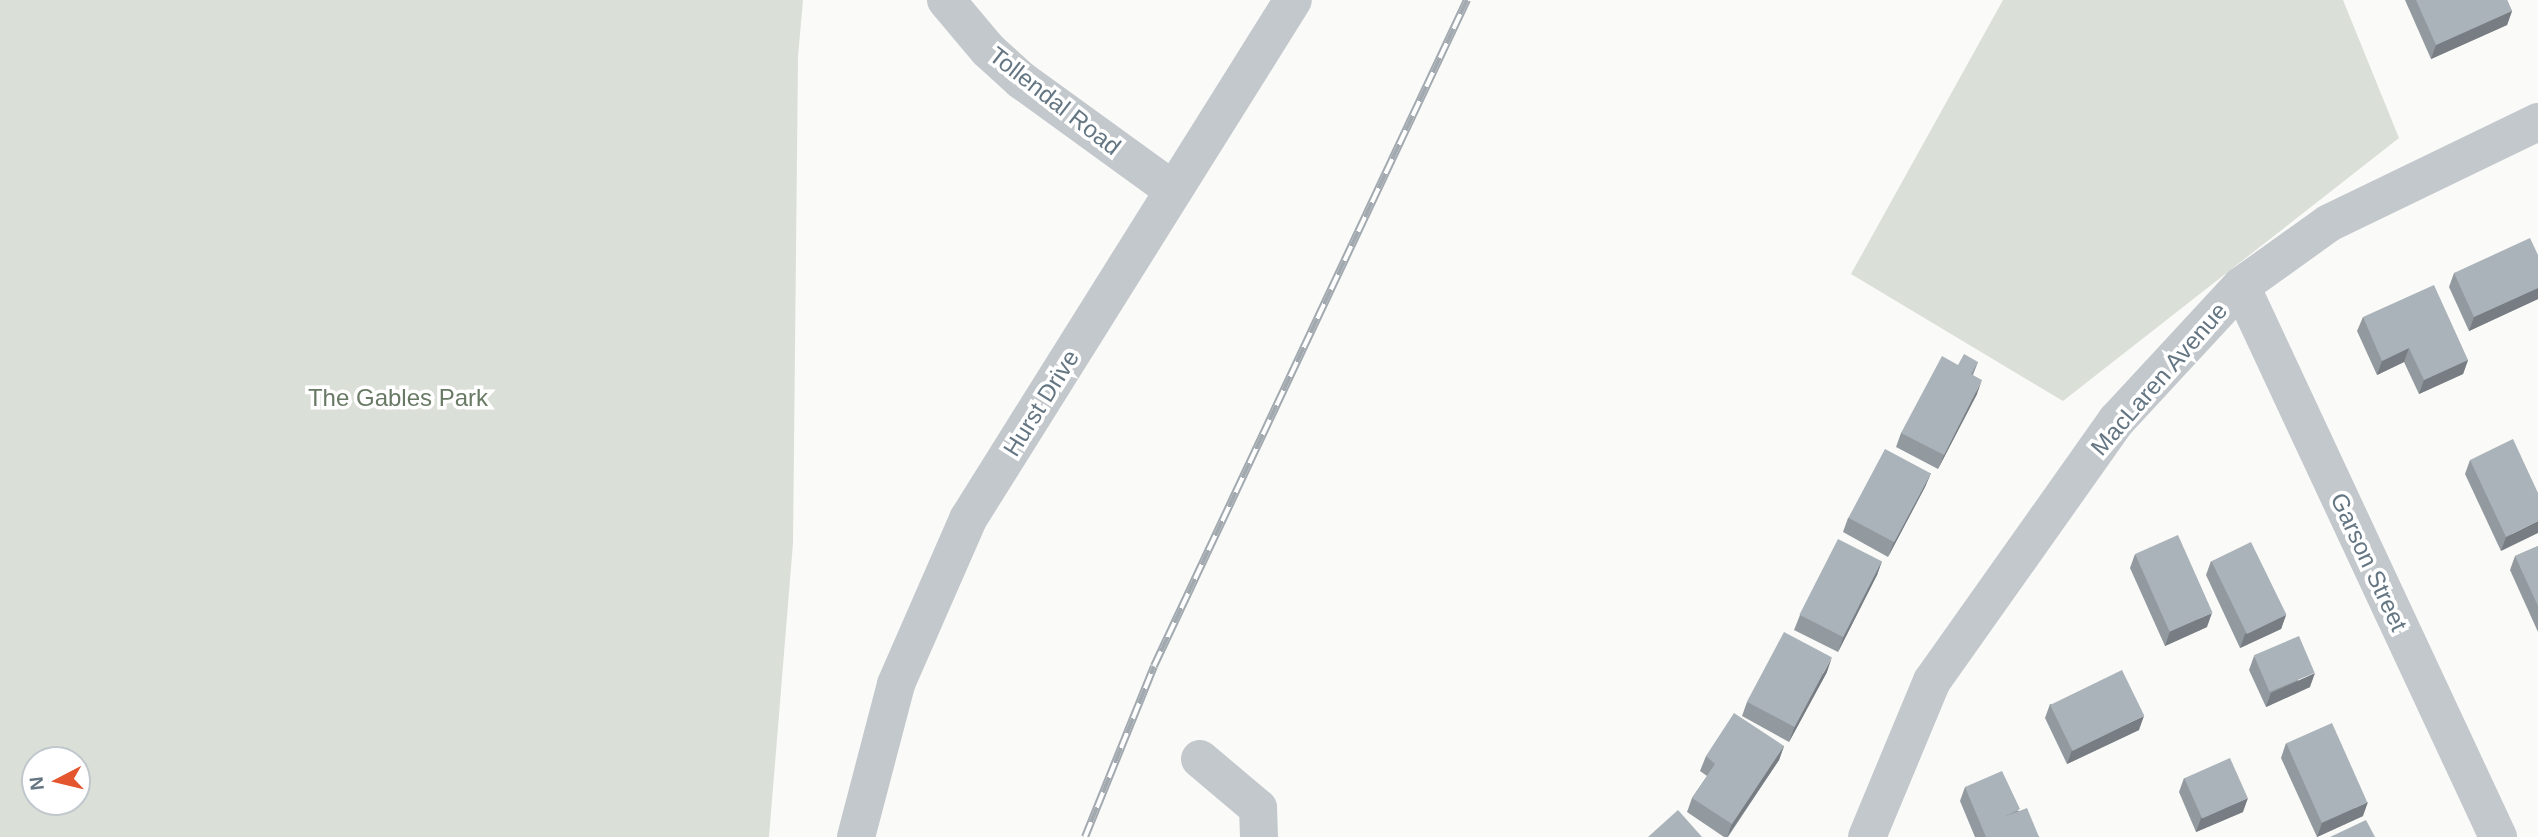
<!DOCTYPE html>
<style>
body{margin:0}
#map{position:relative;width:2538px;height:837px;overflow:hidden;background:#fafaf8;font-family:Helvetica,sans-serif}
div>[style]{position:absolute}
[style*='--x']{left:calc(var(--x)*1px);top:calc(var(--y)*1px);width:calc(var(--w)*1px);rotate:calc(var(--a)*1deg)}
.green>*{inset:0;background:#dadfd7}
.minor>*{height:38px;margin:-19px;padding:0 19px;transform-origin:19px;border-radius:19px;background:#c3c8cc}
.tertiary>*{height:38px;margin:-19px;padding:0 19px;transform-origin:19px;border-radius:19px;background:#c3c8cc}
.rail>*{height:8px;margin-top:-4px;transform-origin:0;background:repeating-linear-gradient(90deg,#fff 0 16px,#a2aab0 0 32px);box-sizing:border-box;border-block:2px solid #a2aab0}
.wall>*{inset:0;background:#929a9f}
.shaded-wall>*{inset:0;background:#777d82}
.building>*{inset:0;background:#aab3b9;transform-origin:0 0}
span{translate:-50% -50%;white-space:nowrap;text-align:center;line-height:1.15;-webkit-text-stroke:7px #fff;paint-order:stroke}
.street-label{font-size:24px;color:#657683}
.park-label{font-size:24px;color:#687a64}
.north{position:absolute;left:21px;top:746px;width:70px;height:70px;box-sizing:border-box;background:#fff;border:2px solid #c1c8cd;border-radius:50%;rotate:263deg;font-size:19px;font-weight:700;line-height:28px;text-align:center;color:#657683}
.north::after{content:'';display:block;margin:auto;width:24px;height:32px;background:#e4572e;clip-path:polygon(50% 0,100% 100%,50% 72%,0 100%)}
</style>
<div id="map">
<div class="green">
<div style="clip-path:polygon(evenodd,0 0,803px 0,798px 57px,793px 543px,769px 837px,0 837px,0 0,77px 760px,77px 802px,35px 802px,35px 760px,77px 760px)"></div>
<div style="clip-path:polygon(2003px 0,2343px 0,2399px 138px,2063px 401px,1851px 274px)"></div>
</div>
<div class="minor">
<div style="--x:2241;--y:286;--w:608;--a:64.99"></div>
<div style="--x:1200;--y:759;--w:76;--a:40.2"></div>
<div style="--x:1258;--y:808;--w:29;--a:88"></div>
<div style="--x:1867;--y:837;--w:169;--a:-67.4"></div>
<div style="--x:1932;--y:681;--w:320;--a:-54.7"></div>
<div style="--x:2117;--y:420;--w:183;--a:-47.2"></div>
<div style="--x:2241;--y:286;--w:108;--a:-35.6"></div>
<div style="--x:2329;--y:223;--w:232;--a:-25.8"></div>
</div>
<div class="tertiary">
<div style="--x:946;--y:0;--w:65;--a:50"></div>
<div style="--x:988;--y:50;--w:45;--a:42.3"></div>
<div style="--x:1021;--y:80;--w:188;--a:35.9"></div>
<div style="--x:856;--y:837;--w:158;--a:-75.3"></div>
<div style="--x:896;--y:684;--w:180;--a:-66.4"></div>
<div style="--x:968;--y:519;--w:612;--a:-57.95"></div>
</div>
<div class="rail">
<div style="--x:1085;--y:837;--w:184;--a:-68"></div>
<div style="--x:1154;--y:666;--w:736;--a:-64.83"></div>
</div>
<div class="wall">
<div style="clip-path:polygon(2405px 0,2507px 0,2512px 11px,2507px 25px,2431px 59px)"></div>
<div style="clip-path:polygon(2538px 255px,2538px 299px,2469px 331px,2449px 287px,2454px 273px)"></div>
<div style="clip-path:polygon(2363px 317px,2468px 360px,2463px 374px,2419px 394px,2404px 362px,2377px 375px,2357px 331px)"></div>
<div style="clip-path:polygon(1978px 362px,1973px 375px,1977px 394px,1938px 469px,1896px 447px,1901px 433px,1958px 365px)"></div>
<div style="clip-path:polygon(2470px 460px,2538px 493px,2501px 551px,2465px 474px)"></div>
<div style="clip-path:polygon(1931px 473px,1925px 487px,1888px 557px,1843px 532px,1848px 518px)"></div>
<div style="clip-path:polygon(2538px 546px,2538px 632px,2510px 570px,2515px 556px)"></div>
<div style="clip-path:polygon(2135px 554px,2207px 627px,2165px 646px,2130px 568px)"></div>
<div style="clip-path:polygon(1882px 561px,1877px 575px,1838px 652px,1794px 630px,1800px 615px)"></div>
<div style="clip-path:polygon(2211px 561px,2286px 615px,2281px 629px,2240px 648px,2206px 575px)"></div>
<div style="clip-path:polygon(2254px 656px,2310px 687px,2266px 707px,2249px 670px)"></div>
<div style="clip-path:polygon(1827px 672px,1789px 742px,1742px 716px,1747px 702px)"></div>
<div style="clip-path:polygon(2050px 704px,2139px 730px,2067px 764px,2045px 718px)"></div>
<div style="clip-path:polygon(2286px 743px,2363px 816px,2317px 837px,2281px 758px)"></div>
<div style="clip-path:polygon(1784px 746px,1779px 760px,1728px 837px,1724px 837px,1687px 812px,1692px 798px,1707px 776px,1700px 771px,1706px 756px)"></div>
<div style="clip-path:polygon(2184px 778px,2243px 812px,2196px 832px,2179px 792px)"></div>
<div style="clip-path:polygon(1965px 787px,2019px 811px,2039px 837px,1975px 837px,1960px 801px)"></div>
</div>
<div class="shaded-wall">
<div style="clip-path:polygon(2512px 11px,2507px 25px,2431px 59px,2436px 45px)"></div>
<div style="clip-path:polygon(2538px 288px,2538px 299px,2469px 331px,2474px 317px)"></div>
<div style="clip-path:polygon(2409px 348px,2404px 362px,2377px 375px,2382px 361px)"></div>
<div style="clip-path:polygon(2468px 360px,2463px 374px,2419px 394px,2424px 380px)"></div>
<div style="clip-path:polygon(1982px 380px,1977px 394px,1938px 469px,1944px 455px)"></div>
<div style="clip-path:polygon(1931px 473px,1925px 487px,1888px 557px,1894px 542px)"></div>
<div style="clip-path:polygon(2538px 521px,2538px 533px,2501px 551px,2506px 537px)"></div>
<div style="clip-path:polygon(1882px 561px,1877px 575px,1838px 652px,1843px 638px)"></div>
<div style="clip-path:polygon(2212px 613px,2207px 627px,2165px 646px,2170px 631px)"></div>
<div style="clip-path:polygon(2286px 615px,2281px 629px,2240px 648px,2245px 634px)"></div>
<div style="clip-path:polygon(1832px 657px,1827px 672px,1789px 742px,1794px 728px)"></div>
<div style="clip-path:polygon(2315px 673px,2310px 687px,2266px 707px,2271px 693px)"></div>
<div style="clip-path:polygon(2144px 716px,2139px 730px,2067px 764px,2072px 750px)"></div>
<div style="clip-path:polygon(1784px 746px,1779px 760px,1727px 837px,1732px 824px)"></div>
<div style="clip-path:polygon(2248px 798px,2243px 812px,2196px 832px,2201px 818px)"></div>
<div style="clip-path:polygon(2368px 802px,2363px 816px,2317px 837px,2322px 823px)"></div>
</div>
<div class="building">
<div style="clip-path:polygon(2416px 0,2507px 0,2512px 11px,2436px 45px)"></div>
<div style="clip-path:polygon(2530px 238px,2538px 255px,2538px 288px,2474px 317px,2454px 273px)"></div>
<div style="clip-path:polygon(2434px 285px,2468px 360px,2424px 380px,2409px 348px,2382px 361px,2363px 317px)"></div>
<div style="clip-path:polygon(1964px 354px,1978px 362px,1971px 374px,1982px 380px,1944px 455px,1901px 433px,1942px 356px,1958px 365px)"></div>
<div style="clip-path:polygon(2513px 439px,2538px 493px,2538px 521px,2506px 537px,2470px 460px)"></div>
<div style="left:1885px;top:449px;width:52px;height:78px;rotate:28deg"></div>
<div style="left:2178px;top:535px;width:85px;height:47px;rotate:66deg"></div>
<div style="left:1838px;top:539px;width:49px;height:85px;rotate:27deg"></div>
<div style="left:2251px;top:542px;width:81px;height:44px;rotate:64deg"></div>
<div style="clip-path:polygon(2538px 546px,2538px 606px,2515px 556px)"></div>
<div style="left:1784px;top:632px;width:54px;height:79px;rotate:28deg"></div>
<div style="left:2299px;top:636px;width:40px;height:49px;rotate:67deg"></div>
<div style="left:2122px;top:670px;width:51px;height:80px;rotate:64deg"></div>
<div style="clip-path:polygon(1734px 713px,1784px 746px,1732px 824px,1692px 798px,1715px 764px,1706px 756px)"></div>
<div style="left:2332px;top:723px;width:87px;height:50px;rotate:66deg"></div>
<div style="left:2230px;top:758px;width:44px;height:50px;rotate:66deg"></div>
<div style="clip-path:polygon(2002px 771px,2020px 809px,2004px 817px,2027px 808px,2039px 837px,1986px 837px,1965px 787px)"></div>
<div style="clip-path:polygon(1678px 810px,1702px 837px,1648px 837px)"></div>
<div style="clip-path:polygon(2366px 820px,2375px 837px,2330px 837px)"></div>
</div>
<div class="street-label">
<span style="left:1055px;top:101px;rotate:38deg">Tollendal Road</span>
<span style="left:2159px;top:379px;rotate:-49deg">MacLaren Avenue</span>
<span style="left:1041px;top:403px;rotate:-58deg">Hurst Drive</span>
<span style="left:2369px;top:562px;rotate:65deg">Garson Street</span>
</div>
<div class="park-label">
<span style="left:398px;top:398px">The Gables Park</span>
</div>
<div class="north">N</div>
</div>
